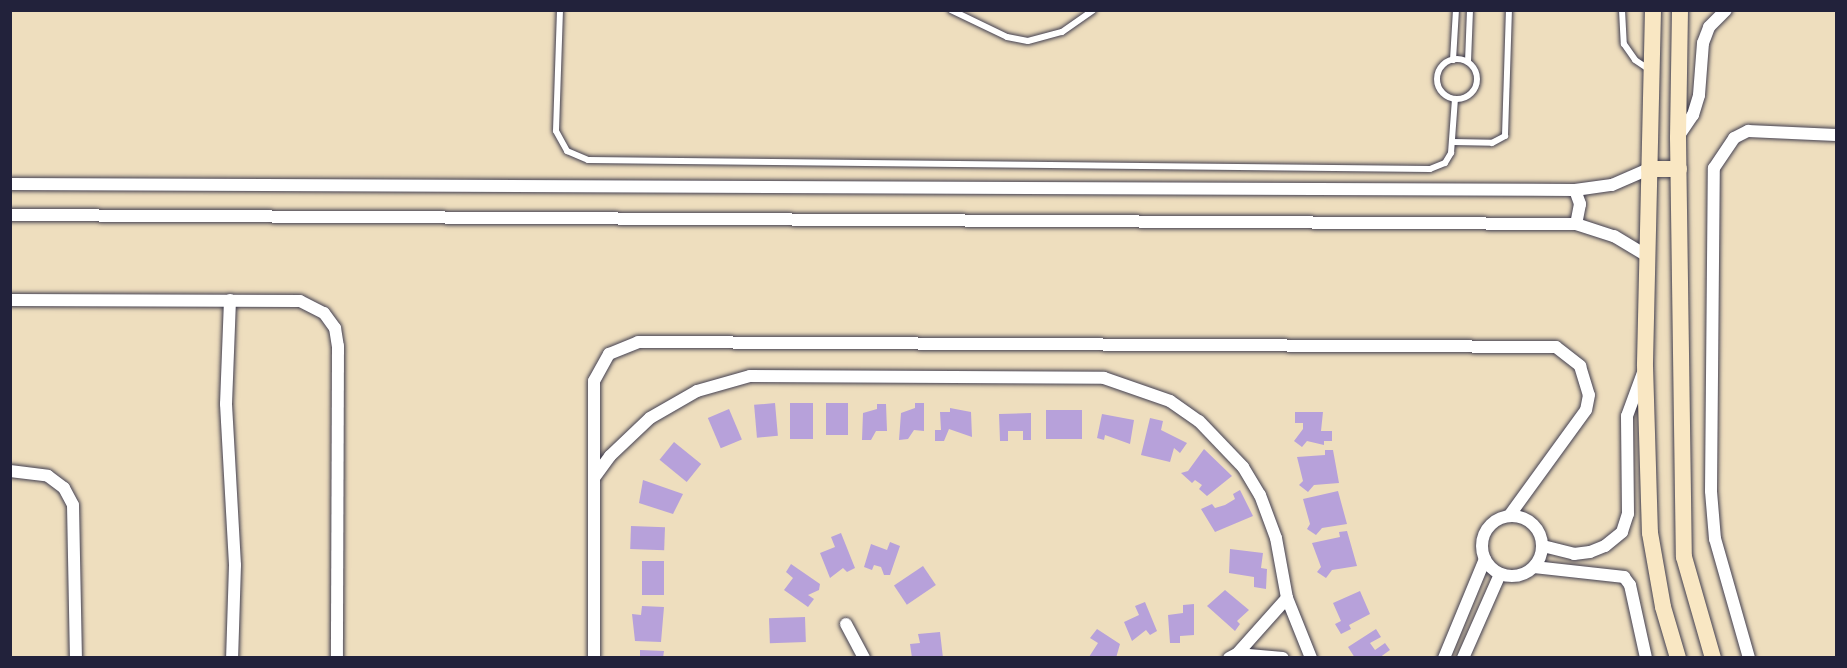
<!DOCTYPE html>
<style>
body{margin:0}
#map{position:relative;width:1847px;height:668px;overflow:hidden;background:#eedebe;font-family:"Balsamiq Sans",sans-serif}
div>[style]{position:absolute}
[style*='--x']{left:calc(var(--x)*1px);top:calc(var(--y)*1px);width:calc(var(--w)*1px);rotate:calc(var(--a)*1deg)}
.building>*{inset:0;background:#b7a1da;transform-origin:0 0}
.roads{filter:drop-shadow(0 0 2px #413e4f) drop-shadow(0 0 2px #413e4f)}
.lane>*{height:6px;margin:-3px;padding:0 3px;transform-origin:3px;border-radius:3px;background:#fff}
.lane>.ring{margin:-3px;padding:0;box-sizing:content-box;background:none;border:6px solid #fff;border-radius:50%}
.street>*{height:12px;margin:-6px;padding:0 6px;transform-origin:6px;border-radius:6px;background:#fff}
.street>.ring{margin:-6px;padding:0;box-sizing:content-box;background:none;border:12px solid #fff;border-radius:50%}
.secondary>*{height:16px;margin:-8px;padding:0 8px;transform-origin:8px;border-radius:8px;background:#f9e7c3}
span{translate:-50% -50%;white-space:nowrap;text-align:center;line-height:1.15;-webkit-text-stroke:5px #fbf7ec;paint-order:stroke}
.frame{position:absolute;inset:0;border:12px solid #22223b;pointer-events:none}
</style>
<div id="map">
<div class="building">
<div style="left:775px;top:403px;width:33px;height:21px;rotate:85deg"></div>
<div style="left:790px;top:403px;width:23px;height:36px"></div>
<div style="left:826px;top:403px;width:22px;height:32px"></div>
<div style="clip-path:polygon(915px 403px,924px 403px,924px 431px,914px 430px,908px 439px,899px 440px,901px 413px,915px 408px)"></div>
<div style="clip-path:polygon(877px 404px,886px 404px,887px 431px,876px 431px,871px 440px,862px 440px,863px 413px,877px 409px)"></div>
<div style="clip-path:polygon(950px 408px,971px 412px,972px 437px,949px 429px,944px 441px,935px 441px,935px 430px,941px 430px,940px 412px,950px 412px)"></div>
<div style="left:729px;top:409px;width:33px;height:23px;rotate:67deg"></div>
<div style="left:1046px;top:410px;width:36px;height:29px"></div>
<div style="clip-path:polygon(1295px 412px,1323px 412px,1321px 431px,1332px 431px,1332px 441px,1324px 441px,1324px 445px,1307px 441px,1302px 447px,1294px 441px,1303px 429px,1303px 423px,1295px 423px)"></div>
<div style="clip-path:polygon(1031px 413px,1031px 440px,1023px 440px,1023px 431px,1008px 431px,1008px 441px,1000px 441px,999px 414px)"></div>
<div style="clip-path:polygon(1102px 414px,1134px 420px,1130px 444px,1105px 435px,1104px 440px,1097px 438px)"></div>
<div style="clip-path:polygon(1150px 418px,1163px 421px,1161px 430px,1187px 443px,1180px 453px,1174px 448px,1170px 462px,1141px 455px)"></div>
<div style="left:674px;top:442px;width:35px;height:23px;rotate:39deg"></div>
<div style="clip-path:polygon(1204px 449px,1232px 476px,1207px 496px,1199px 489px,1202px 485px,1195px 480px,1192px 483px,1181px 473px,1188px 471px)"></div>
<div style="clip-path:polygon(1325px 450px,1333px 450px,1339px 483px,1314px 485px,1308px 492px,1299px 485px,1303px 481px,1297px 457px,1325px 455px)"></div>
<div style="clip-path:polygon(643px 480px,683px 494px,673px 514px,639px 503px)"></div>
<div style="clip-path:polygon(1240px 490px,1253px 516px,1215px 532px,1201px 509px,1212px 504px,1215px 508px,1225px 505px,1235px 499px,1233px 494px)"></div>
<div style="clip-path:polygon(1338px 491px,1347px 524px,1322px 528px,1316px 535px,1307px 529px,1310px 524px,1303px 499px)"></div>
<div style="left:631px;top:526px;width:34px;height:23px;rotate:2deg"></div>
<div style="clip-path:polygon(1347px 531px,1357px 566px,1332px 570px,1326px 578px,1317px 572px,1321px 567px,1312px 543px,1340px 537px,1339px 532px)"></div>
<div style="clip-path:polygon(841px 533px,855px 568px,847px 572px,843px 568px,830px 578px,820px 553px,835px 547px,831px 537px)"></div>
<div style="clip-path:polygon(890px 542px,900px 546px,890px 575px,884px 575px,881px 567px,874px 565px,872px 570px,864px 567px,871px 544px,887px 550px)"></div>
<div style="clip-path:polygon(1230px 549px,1263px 553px,1261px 568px,1267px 569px,1266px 589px,1254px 587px,1254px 577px,1229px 573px)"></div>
<div style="left:642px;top:561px;width:22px;height:34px"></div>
<div style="clip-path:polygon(791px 564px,820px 584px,819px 590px,808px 595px,814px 599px,808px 607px,784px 590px,793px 578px,786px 572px)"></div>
<div style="left:923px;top:566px;width:23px;height:35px;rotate:56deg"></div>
<div style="clip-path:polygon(1225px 590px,1249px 610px,1237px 621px,1240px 624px,1235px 631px,1207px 606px)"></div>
<div style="clip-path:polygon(1360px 591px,1370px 614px,1349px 625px,1351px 629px,1341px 634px,1335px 624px,1341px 621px,1333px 603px)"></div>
<div style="clip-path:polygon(1145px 602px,1157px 631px,1150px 635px,1146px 630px,1132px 641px,1124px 622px,1139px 615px,1135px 606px)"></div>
<div style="clip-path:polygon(1194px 604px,1194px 635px,1180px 636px,1180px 643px,1170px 643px,1168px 615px,1183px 613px,1183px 605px)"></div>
<div style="clip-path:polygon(642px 606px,664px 607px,661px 642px,635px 641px,632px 614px,641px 615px)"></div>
<div style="left:805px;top:617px;width:25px;height:36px;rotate:88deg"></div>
<div style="clip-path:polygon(1097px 629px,1120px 644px,1116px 658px,1089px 657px,1098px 643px,1090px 638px)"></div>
<div style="clip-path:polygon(1376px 629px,1381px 637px,1370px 643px,1375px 650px,1385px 643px,1390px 650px,1379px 658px,1355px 658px,1348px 647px)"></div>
<div style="clip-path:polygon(940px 632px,943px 658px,912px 658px,910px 644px,920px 643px,918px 634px)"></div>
<div style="clip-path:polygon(640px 650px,664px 651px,663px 658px,640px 658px)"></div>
</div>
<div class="roads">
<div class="lane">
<div style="--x:560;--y:10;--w:121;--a:91.9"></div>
<div style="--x:556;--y:131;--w:23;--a:61"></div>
<div style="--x:567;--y:151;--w:23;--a:23"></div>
<div style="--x:588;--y:160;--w:842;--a:0.61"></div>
<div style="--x:1430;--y:169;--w:16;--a:-22"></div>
<div style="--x:1445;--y:163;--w:12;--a:-59"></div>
<div style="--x:1451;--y:153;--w:54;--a:-85.8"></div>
<div style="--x:951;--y:10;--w:62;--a:25.7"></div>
<div style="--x:1007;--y:37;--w:21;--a:11"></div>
<div style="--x:1028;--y:41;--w:35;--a:-15"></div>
<div style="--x:1062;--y:32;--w:38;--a:-35"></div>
<div style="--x:1622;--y:10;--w:34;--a:87"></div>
<div style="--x:1624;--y:44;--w:19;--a:55"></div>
<div style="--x:1635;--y:60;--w:18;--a:34"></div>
<div class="ring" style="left:1437px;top:59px;width:34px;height:34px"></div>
<div style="--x:1453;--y:60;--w:50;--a:-86.6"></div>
<div style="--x:1468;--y:62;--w:52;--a:-87.8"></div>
<div style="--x:1453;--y:142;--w:39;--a:1"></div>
<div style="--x:1492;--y:143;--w:15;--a:-28"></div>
<div style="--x:1505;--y:136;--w:126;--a:-88.2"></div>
</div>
<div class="street">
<div style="--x:1678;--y:137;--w:27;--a:-56"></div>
<div style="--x:1693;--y:115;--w:21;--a:-73"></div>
<div style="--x:1699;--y:95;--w:52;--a:-85.6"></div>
<div style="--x:1703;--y:43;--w:17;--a:-69"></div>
<div style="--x:1709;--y:27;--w:24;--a:-45"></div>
<div style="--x:10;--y:184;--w:1565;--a:0.22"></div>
<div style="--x:1575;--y:190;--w:37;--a:-8"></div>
<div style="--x:1612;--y:185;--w:40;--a:-23.4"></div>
<div style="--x:1575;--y:190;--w:15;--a:70"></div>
<div style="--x:1580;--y:204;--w:20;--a:101"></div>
<div style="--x:10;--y:215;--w:1566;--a:0.33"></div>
<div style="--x:1576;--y:224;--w:40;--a:18"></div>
<div style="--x:1614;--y:236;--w:39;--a:31"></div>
<div style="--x:10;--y:300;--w:290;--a:0.2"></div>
<div style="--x:300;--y:301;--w:27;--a:27"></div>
<div style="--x:324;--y:313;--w:19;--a:54"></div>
<div style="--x:335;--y:328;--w:18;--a:81"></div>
<div style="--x:338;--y:346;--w:312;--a:90.2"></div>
<div style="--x:230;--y:300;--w:104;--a:92.2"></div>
<div style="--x:226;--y:404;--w:161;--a:86.8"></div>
<div style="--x:235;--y:565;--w:93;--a:91.8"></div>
<div style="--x:10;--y:471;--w:38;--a:7"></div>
<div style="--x:48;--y:476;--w:20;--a:37"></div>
<div style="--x:64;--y:488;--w:19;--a:62"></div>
<div style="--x:73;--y:505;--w:153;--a:88.9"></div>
<div style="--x:594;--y:478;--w:27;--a:-54"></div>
<div style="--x:610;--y:456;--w:55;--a:-43.5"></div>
<div style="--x:650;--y:418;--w:54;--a:-29.9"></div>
<div style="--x:697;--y:391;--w:55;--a:-15.8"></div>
<div style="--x:750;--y:376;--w:354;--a:0.3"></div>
<div style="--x:1104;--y:378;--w:70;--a:19.2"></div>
<div style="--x:1170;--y:401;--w:35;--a:35"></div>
<div style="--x:1199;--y:421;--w:64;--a:46.3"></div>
<div style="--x:1243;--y:467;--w:33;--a:59"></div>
<div style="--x:1260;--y:495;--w:46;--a:69.6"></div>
<div style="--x:1276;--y:538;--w:61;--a:79.6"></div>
<div style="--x:1287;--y:598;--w:65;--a:68.2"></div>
<div class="ring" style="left:1482px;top:516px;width:48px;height:48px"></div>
<div style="--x:1543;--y:546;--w:32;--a:14"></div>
<div style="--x:1574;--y:554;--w:16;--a:-7"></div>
<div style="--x:1590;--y:552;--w:16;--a:-22"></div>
<div style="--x:1605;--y:546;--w:22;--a:-39"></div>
<div style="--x:1622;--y:532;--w:19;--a:-72"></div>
<div style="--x:1628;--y:514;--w:98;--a:-90.6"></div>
<div style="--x:1627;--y:416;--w:52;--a:-69.8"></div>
<div style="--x:1534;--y:567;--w:91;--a:6.3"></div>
<div style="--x:1624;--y:577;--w:10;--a:53"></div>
<div style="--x:1630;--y:585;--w:75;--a:77.6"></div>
<div style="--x:846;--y:624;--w:38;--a:62"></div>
<div style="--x:1237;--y:654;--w:75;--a:-48.2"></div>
<div style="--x:594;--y:658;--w:277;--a:-90"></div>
<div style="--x:594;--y:381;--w:31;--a:-61"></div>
<div style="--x:609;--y:354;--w:31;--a:-22"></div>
<div style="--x:638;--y:342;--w:918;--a:0.31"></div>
<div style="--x:1556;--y:347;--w:31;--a:38"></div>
<div style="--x:1580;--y:366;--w:30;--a:73"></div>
<div style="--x:1589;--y:395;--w:15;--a:101"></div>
<div style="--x:1586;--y:410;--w:131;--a:126"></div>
<div style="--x:1229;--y:658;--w:9;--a:-27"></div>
<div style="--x:1237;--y:654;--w:46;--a:5"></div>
<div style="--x:1444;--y:658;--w:107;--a:-67.5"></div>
<div style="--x:1463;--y:658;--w:92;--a:-66.2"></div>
<div style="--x:1749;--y:658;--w:124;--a:-105.9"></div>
<div style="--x:1715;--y:539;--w:48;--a:-94.8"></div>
<div style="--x:1711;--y:491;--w:323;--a:-89.5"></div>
<div style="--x:1714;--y:168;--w:36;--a:-56"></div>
<div style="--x:1734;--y:138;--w:16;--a:-27"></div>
<div style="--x:1748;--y:131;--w:88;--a:2.6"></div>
</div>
<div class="secondary">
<div style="--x:1653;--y:10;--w:356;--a:91.3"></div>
<div style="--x:1645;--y:366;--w:167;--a:88.3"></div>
<div style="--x:1650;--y:533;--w:75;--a:80"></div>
<div style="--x:1663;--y:607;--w:53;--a:73.6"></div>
<div style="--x:1680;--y:10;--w:128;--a:90.9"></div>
<div style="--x:1678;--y:138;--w:419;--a:89.2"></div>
<div style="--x:1684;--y:557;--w:105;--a:74"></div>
<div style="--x:1649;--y:169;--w:30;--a:0"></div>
</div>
</div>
<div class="frame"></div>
</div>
